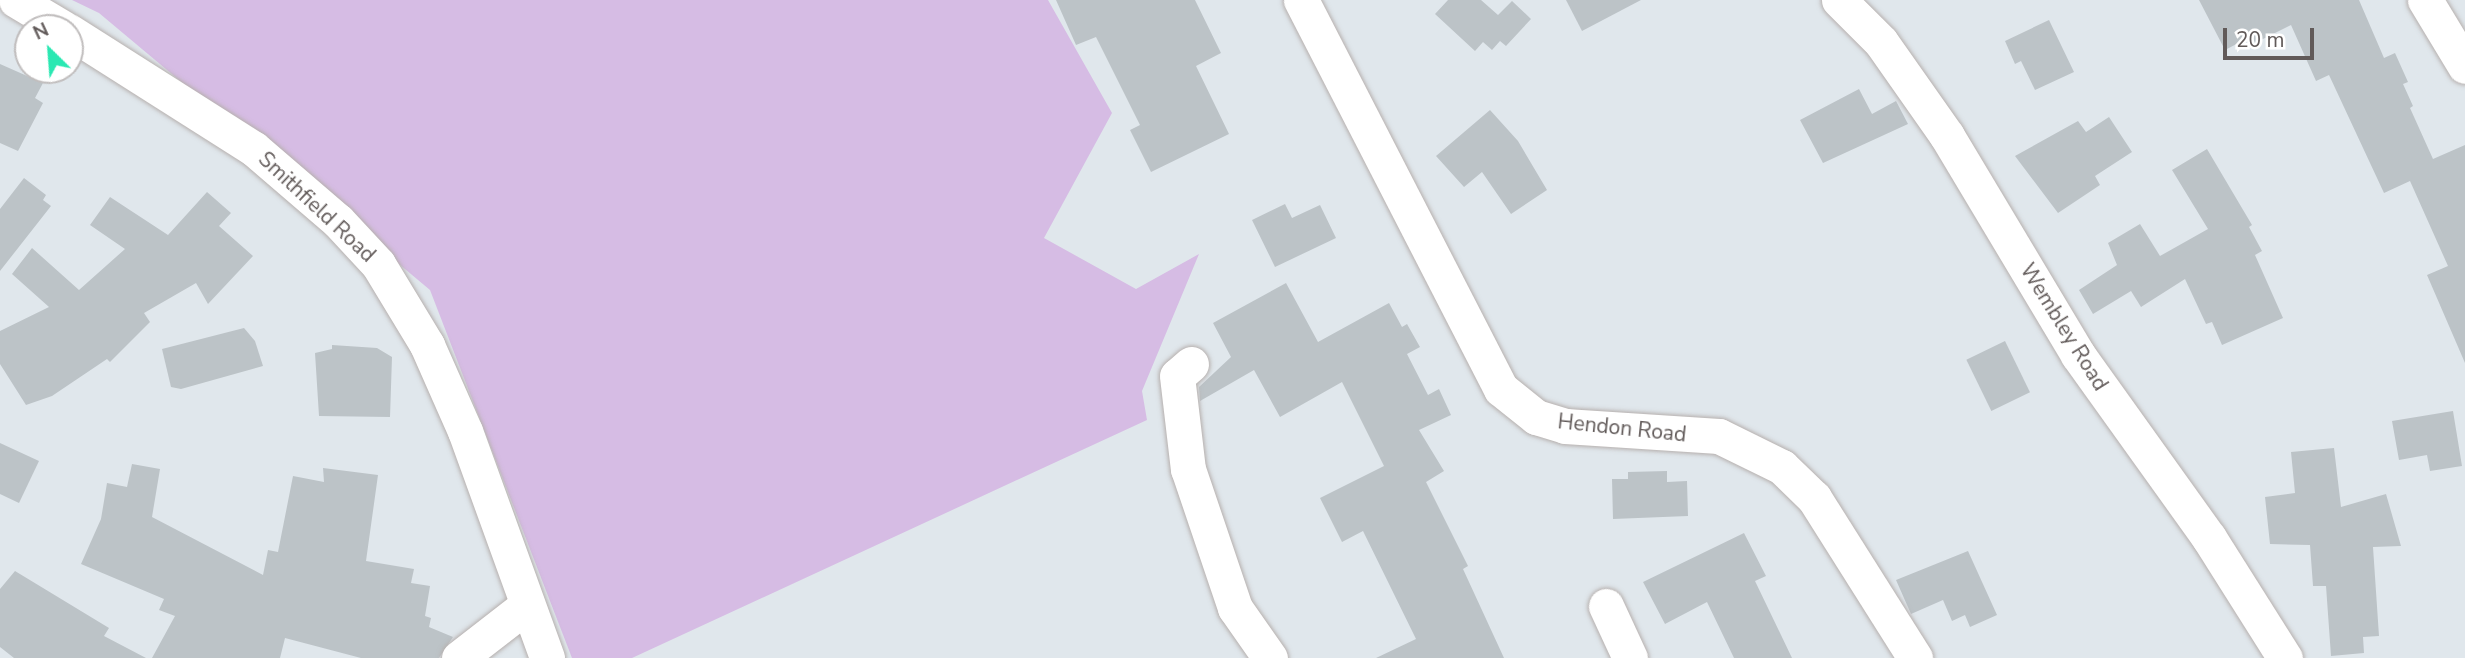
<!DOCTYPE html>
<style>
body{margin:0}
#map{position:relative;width:2465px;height:658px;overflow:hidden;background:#e0e7ec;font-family:"Nunito Sans",sans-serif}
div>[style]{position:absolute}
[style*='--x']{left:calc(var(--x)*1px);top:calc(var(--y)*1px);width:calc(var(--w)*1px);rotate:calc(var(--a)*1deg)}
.green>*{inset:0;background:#d6bce4}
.building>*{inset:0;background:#bcc3c7;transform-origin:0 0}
.roads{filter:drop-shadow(0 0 2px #b6b0ae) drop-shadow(0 0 2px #b6b0ae)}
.minor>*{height:35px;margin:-17.5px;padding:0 17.5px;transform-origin:17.5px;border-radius:17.5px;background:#fff}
span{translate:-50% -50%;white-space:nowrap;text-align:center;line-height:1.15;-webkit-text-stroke:7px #fff;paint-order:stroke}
.street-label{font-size:21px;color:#615a59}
.north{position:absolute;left:14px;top:14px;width:70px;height:70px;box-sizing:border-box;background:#fff;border:2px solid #c0bdbd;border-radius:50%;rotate:335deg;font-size:19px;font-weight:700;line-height:28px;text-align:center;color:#615a59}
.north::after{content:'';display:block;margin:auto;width:24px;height:32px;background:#2ae8b2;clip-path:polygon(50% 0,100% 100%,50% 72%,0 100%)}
.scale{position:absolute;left:2223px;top:28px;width:91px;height:32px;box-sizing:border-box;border:4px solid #615a59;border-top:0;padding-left:9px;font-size:21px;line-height:24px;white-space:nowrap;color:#615a59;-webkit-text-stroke:5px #fff;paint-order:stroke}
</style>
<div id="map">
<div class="green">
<div style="clip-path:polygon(72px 0,1048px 0,1112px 113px,1044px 238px,1136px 289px,1199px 254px,1142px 391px,1147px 420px,632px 658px,572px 658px,430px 290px,99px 13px)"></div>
</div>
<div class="building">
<div style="clip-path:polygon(1056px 0,1195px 0,1221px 53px,1196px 66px,1229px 134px,1151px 172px,1130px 130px,1140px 125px,1096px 37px,1076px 45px)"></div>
<div style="clip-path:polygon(1448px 0,1481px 0,1498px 15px,1512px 1px,1531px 19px,1506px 46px,1500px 41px,1492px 50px,1483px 42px,1475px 51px,1435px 14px)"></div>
<div style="clip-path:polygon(1566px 0,1641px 0,1582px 31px)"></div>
<div style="clip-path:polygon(2199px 0,2359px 0,2384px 58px,2395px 53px,2408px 82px,2403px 84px,2413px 106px,2410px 108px,2433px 159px,2465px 145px,2465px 363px,2427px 275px,2448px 266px,2410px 181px,2384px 193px,2329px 75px,2316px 81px,2291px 25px,2255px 43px,2252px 36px,2225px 50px)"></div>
<div style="clip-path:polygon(2049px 20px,2074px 72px,2035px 90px,2021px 61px,2015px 64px,2005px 41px)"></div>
<div style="clip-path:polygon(0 64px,43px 83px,35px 98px,43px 103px,18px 151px,0 143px)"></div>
<div style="clip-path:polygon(1859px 89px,1872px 114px,1896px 101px,1908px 124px,1823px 163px,1800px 120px)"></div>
<div style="clip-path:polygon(1490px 110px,1518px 141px,1547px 190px,1511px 214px,1482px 172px,1464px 187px,1436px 156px)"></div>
<div style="clip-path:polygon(2109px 117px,2132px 152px,2095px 176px,2100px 185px,2058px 213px,2015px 156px,2078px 121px,2086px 132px)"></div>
<div style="clip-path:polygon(2207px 149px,2252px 225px,2249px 227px,2262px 251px,2255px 255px,2283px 318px,2222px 345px,2212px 322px,2206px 324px,2185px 279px,2141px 307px,2131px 291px,2093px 314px,2079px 290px,2117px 265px,2108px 243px,2140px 224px,2160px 256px,2208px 229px,2172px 170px)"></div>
<div style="clip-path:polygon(24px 178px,46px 195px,43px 200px,51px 206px,0 271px,0 209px)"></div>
<div style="clip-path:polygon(207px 192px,231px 213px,219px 226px,253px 256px,208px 304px,196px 283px,144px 313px,150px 322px,110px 362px,107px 359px,52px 396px,26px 405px,0 364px,0 331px,49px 307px,12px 274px,32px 248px,79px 290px,125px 249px,90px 225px,110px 197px,168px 235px)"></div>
<div style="clip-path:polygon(1285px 204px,1292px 218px,1320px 205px,1336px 238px,1275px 267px,1252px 220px)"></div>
<div style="clip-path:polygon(1286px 283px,1318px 342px,1389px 303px,1402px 327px,1407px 324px,1420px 347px,1407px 354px,1428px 395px,1439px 389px,1451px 415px,1419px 430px,1444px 471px,1426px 482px,1468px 566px,1463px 569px,1504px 658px,1376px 658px,1416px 639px,1363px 531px,1342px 542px,1320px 498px,1384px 466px,1342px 382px,1280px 417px,1254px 370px,1200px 401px,1199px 387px,1231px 357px,1213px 323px)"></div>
<div style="clip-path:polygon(244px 328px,255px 341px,263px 366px,181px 389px,171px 387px,162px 349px)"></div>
<div style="left:2005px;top:341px;width:57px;height:43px;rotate:64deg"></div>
<div style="clip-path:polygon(332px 345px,377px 348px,392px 357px,390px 417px,319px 416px,315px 353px,332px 349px)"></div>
<div style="clip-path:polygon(2453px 411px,2462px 466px,2430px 471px,2427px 455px,2399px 460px,2392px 421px)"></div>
<div style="clip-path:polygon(0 443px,39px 461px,19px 503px,0 494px)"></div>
<div style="clip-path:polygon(2334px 448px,2341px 507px,2386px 494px,2401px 546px,2373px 547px,2379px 636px,2363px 637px,2364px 653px,2331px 656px,2326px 586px,2313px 586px,2310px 545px,2270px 544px,2265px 497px,2295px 493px,2291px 452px)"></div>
<div style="clip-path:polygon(132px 464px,160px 469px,152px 517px,263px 575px,268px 550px,278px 552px,293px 476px,324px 482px,323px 468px,378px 475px,366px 561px,414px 569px,411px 583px,430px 586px,425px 616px,431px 618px,429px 627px,453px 637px,439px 658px,361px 658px,285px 638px,280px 658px,152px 658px,175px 616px,159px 610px,164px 599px,81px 564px,101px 519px,107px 483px,127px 487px)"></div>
<div style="clip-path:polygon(1667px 471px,1667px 482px,1687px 481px,1688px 516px,1613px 519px,1612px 479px,1628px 479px,1628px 472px)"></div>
<div style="clip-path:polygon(1744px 533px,1766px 576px,1755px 581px,1792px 658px,1734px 658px,1707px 602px,1665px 624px,1643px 582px)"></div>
<div style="clip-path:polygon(1968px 551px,1997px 615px,1970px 627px,1965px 615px,1952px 621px,1943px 600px,1911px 614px,1896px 580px)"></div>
<div style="clip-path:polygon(15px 571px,109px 628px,104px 636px,146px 658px,14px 658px,0 647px,0 589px)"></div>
</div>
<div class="roads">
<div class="minor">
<div style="--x:16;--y:0;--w:55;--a:30.8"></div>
<div style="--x:1301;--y:0;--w:437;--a:62.8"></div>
<div style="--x:1501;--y:389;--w:45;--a:38.7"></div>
<div style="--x:1536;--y:417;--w:30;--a:17"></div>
<div style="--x:1565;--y:426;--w:154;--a:3.7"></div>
<div style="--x:1719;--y:436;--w:70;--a:26.2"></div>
<div style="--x:1782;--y:467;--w:45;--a:44.1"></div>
<div style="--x:1814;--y:498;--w:189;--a:57.7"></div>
<div style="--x:1839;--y:0;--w:59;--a:45"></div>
<div style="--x:1881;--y:42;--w:115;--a:54.9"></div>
<div style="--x:1947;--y:136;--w:255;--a:59.1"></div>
<div style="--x:2078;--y:355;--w:225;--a:54.4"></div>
<div style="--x:2209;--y:538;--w:142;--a:57.7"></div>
<div style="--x:2425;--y:0;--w:77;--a:58.8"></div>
<div style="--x:70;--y:32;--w:217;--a:32.4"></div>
<div style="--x:253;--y:148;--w:112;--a:40.7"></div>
<div style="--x:338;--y:221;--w:59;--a:47.1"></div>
<div style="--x:378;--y:264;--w:95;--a:58.8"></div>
<div style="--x:427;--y:345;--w:94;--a:66.2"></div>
<div style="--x:465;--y:431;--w:241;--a:70.1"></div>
<div style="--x:1191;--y:364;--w:18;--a:139"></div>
<div style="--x:1177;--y:376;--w:94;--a:83.3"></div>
<div style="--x:1188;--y:469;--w:147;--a:71.3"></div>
<div style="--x:1235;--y:608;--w:61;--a:55"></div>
<div style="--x:1606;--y:606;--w:57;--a:65.2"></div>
<div style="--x:459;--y:658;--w:85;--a:-37.8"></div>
</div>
</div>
<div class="street-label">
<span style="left:317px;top:207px;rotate:43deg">Smithfield Road</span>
<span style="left:2064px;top:327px;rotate:58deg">Wembley Road</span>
<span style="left:1622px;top:428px;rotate:6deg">Hendon Road</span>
</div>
<div class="north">N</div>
<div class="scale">20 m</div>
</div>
